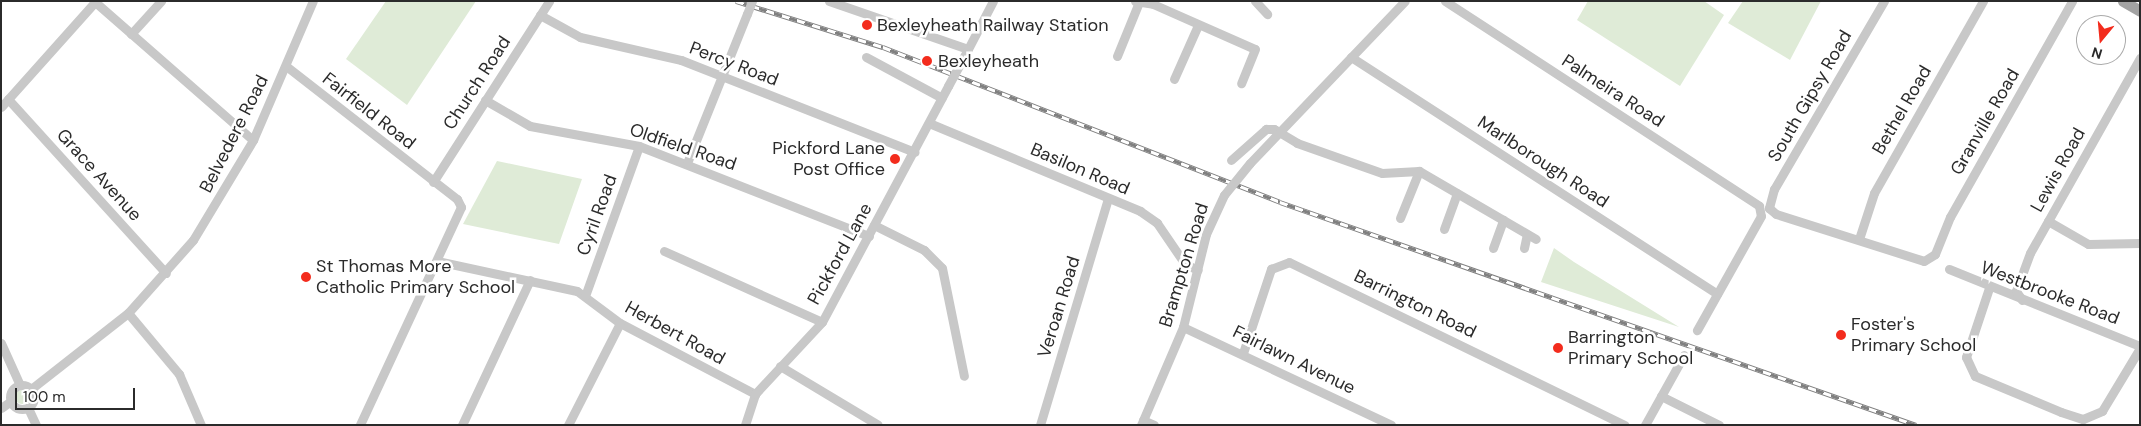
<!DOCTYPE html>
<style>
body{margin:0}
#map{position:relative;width:2141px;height:426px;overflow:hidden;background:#fff;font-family:"DM Sans",sans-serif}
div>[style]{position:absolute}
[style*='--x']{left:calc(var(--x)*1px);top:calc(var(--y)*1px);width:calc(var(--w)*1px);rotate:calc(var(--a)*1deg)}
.green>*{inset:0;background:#dfebd7}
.round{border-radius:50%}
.minor>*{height:9px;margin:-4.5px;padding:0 4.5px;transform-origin:4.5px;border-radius:4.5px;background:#c8c8c8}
.minor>.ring{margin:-4.5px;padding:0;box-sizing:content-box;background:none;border:9px solid #c8c8c8;border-radius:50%}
.major>*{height:11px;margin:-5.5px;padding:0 5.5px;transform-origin:5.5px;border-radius:5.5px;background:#a3a3a3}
.rail>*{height:4.5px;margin-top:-2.25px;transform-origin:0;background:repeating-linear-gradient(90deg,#fff 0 8px,#808080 0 16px);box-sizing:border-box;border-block:1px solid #808080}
.minor-bridge>*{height:9px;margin:-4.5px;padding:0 4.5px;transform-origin:4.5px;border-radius:4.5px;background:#c8c8c8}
.dots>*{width:14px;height:14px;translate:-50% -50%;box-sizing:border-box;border:2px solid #fff;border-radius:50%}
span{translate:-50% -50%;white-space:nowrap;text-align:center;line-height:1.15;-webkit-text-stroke:5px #fff;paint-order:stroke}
.poi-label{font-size:18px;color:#2b2b2b}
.left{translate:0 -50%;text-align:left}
.right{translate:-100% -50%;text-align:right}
.street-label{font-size:18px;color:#2b2b2b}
.frame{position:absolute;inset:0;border:2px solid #2b2b2b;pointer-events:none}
.north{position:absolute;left:2076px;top:15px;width:50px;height:50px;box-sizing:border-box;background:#fff;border:1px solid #aaa;border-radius:50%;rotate:197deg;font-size:14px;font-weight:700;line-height:20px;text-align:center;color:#2b2b2b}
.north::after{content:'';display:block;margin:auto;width:18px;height:22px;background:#f32c1d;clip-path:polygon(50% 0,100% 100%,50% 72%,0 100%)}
.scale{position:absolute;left:15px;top:388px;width:120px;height:22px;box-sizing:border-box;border:2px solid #2b2b2b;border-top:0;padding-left:6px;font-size:15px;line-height:18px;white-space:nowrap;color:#2b2b2b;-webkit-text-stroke:4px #fff;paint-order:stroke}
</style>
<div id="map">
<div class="green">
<div style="clip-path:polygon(386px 1px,476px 1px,407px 105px,346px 59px)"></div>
<div style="clip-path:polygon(1588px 1px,1704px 1px,1724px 15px,1680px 86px,1577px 20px)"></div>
<div style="clip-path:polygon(1743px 1px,1821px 1px,1790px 60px,1728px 23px)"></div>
<div style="clip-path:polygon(497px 161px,582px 179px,559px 244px,463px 224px)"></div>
<div style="clip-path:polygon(1554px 248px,1574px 262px,1679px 327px,1541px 282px)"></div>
<div class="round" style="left:15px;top:390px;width:14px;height:14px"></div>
</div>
<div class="minor">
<div style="--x:94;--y:1;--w:211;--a:41.2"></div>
<div style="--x:829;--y:1;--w:147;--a:19.1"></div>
<div style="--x:968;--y:49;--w:54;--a:-62.5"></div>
<div style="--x:1135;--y:1;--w:18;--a:9"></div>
<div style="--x:1153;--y:4;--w:111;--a:23.8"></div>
<div style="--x:1255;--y:49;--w:37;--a:112"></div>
<div style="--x:1255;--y:1;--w:18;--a:47"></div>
<div style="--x:1445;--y:1;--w:375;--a:33.1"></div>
<div style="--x:1759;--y:206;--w:10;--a:79"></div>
<div style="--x:1761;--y:216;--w:131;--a:119.3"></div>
<div style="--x:1884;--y:1;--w:218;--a:120.3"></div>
<div style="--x:1774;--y:189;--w:20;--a:105"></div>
<div style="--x:1769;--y:208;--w:9;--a:41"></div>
<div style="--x:1776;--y:214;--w:155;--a:17.6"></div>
<div style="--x:1924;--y:261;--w:13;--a:-32"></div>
<div style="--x:1935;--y:254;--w:40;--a:-68"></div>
<div style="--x:1950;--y:217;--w:248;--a:-60.5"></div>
<div style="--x:540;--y:15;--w:46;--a:28.8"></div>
<div style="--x:580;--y:37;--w:104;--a:12.8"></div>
<div style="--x:681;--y:60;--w:251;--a:21.5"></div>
<div style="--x:131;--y:34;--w:45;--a:-47.7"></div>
<div style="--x:1117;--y:56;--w:58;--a:-67.8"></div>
<div style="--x:866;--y:57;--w:86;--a:28.3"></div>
<div style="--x:1351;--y:57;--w:436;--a:32.9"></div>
<div style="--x:286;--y:66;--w:217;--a:37.9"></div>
<div style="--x:457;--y:199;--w:9;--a:63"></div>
<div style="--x:461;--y:207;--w:240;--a:114.9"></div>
<div style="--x:1174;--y:79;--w:59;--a:-66"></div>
<div style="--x:8;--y:99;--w:235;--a:47.8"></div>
<div style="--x:485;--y:100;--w:52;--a:30"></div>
<div style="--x:530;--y:126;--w:111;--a:10.4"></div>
<div style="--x:639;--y:146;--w:247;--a:21.4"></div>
<div style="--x:1;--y:107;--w:141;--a:-48.2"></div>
<div style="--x:929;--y:123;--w:229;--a:22.6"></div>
<div style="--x:1140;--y:211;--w:21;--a:35"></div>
<div style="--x:1157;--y:223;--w:50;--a:55.7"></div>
<div style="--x:1185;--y:264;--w:14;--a:25"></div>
<div style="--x:1231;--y:160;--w:47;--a:-41.5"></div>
<div style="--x:1266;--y:129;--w:8;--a:0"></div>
<div style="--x:1274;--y:129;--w:27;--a:31"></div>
<div style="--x:1297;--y:143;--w:90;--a:19.4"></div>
<div style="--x:1382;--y:173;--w:37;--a:-3"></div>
<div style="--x:1419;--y:171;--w:135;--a:30.2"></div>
<div style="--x:687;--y:163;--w:161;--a:-68.1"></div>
<div style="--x:1250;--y:163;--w:224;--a:-46.3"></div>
<div style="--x:433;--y:182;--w:215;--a:-57.3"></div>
<div style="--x:1400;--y:218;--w:51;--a:-68"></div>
<div style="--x:2048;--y:221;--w:46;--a:29.9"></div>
<div style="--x:2088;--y:244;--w:52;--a:-1.1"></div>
<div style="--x:874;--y:225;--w:56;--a:26.6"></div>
<div style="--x:924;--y:250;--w:25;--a:45"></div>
<div style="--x:942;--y:268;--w:110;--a:78.5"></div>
<div style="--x:1444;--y:229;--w:38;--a:-70"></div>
<div style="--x:1859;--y:239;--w:48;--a:-71.9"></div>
<div style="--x:1874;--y:193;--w:221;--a:-60.4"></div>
<div style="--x:1493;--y:248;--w:30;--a:-70"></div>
<div style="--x:1524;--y:248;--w:14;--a:-78"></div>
<div style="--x:664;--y:251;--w:173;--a:24.2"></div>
<div style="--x:437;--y:261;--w:143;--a:12.1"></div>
<div style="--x:577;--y:291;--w:54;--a:36.7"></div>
<div style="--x:620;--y:323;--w:153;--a:27.7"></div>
<div style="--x:1949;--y:269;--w:206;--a:22"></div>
<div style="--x:1989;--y:288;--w:73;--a:108.4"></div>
<div style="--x:1966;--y:357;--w:21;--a:65"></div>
<div style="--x:1975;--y:376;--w:93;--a:22.7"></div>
<div style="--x:2061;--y:412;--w:23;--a:18"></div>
<div style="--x:2083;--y:419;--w:21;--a:-23"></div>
<div style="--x:2102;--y:411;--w:74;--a:-58.9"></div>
<div style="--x:585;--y:296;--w:159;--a:-70.2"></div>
<div style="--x:2022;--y:300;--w:11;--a:-124"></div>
<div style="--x:2016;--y:291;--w:40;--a:-69.8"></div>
<div style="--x:2030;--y:253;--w:224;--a:-60.6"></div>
<div style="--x:128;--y:313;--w:80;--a:50.1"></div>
<div style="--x:179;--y:374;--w:56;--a:66.7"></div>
<div style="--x:1183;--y:327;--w:230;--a:25.2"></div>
<div style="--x:1;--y:343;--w:44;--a:65.8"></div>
<div style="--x:1243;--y:353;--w:89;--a:-71.6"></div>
<div style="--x:1271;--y:269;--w:19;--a:-21"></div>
<div style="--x:1289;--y:262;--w:373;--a:25.9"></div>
<div style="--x:780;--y:366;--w:114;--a:31"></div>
<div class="ring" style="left:10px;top:385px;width:15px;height:15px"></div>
<div style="--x:31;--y:389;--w:123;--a:-38.1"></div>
<div style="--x:128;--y:313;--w:98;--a:-48.3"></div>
<div style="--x:193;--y:240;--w:117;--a:-59"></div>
<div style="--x:253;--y:140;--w:151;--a:-66.7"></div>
<div style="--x:1661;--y:396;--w:65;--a:26.6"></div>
<div style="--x:1;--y:408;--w:12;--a:-35"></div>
<div style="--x:28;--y:408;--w:19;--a:65"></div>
<div style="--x:1143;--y:420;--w:12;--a:24"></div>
<div style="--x:462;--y:425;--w:160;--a:-64.9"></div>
<div style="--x:568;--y:425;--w:114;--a:-63"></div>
<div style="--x:745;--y:425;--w:33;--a:-72"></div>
<div style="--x:755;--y:394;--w:98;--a:-47.1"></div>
<div style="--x:822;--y:322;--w:268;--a:-61.9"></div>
<div style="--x:1040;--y:425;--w:237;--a:-73.3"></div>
<div style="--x:1141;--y:425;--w:107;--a:-66.8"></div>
<div style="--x:1183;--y:327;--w:96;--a:-76.1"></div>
<div style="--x:1206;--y:234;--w:43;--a:-65.2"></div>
<div style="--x:1645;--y:425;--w:80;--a:-60.9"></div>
</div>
<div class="major">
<div style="--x:2123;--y:1;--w:20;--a:30"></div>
</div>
<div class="rail">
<div style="--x:736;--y:1;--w:154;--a:17.4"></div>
<div style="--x:883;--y:47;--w:426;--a:21.3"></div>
<div style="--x:1280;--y:202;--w:674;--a:19.32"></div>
</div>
<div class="minor-bridge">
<div style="--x:747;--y:14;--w:14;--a:-69"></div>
<div style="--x:948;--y:86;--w:42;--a:-61.6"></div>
<div style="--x:1224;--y:195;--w:41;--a:-50.9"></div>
</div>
<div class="dots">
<div style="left:867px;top:25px;background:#f32c1d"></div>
<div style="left:927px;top:61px;background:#f32c1d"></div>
<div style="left:895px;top:159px;background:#f32c1d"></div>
<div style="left:306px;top:277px;background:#f32c1d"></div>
<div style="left:1841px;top:335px;background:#f32c1d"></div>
<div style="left:1558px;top:348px;background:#f32c1d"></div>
</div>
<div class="poi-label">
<span class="left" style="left:877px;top:25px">Bexleyheath Railway Station</span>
<span class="left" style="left:938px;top:61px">Bexleyheath</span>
<span class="right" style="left:885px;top:159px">Pickford Lane<br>Post Office</span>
<span class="left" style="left:316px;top:277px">St Thomas More<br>Catholic Primary School</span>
<span class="left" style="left:1851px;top:335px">Foster's<br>Primary School</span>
<span class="left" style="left:1568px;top:348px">Barrington<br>Primary School</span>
</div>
<div class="street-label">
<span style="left:734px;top:64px;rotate:21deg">Percy Road</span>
<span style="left:477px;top:83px;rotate:-57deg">Church Road</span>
<span style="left:1613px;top:91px;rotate:33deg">Palmeira Road</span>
<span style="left:1810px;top:96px;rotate:-60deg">South Gipsy Road</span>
<span style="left:1902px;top:110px;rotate:-60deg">Bethel Road</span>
<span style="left:369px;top:111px;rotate:38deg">Fairfield Road</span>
<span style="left:1985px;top:122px;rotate:-60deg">Granville Road</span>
<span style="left:234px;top:134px;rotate:-63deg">Belvedere Road</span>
<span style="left:683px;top:147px;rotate:19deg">Oldfield Road</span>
<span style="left:1543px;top:162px;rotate:33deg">Marlborough Road</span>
<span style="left:1080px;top:169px;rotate:23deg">Basilon Road</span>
<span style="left:2058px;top:170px;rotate:-61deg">Lewis Road</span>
<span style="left:99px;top:175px;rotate:48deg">Grace Avenue</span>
<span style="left:597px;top:215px;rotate:-70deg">Cyril Road</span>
<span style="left:840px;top:254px;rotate:-61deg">Pickford Lane</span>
<span style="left:1184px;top:265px;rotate:-73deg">Brampton Road</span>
<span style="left:2050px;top:293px;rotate:21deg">Westbrooke Road</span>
<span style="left:1415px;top:304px;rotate:26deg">Barrington Road</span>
<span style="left:1059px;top:307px;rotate:-73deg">Veroan Road</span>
<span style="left:675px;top:333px;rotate:29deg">Herbert Road</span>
<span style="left:1294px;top:360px;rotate:26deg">Fairlawn Avenue</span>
</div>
<div class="frame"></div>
<div class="north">N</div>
<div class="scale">100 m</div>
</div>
